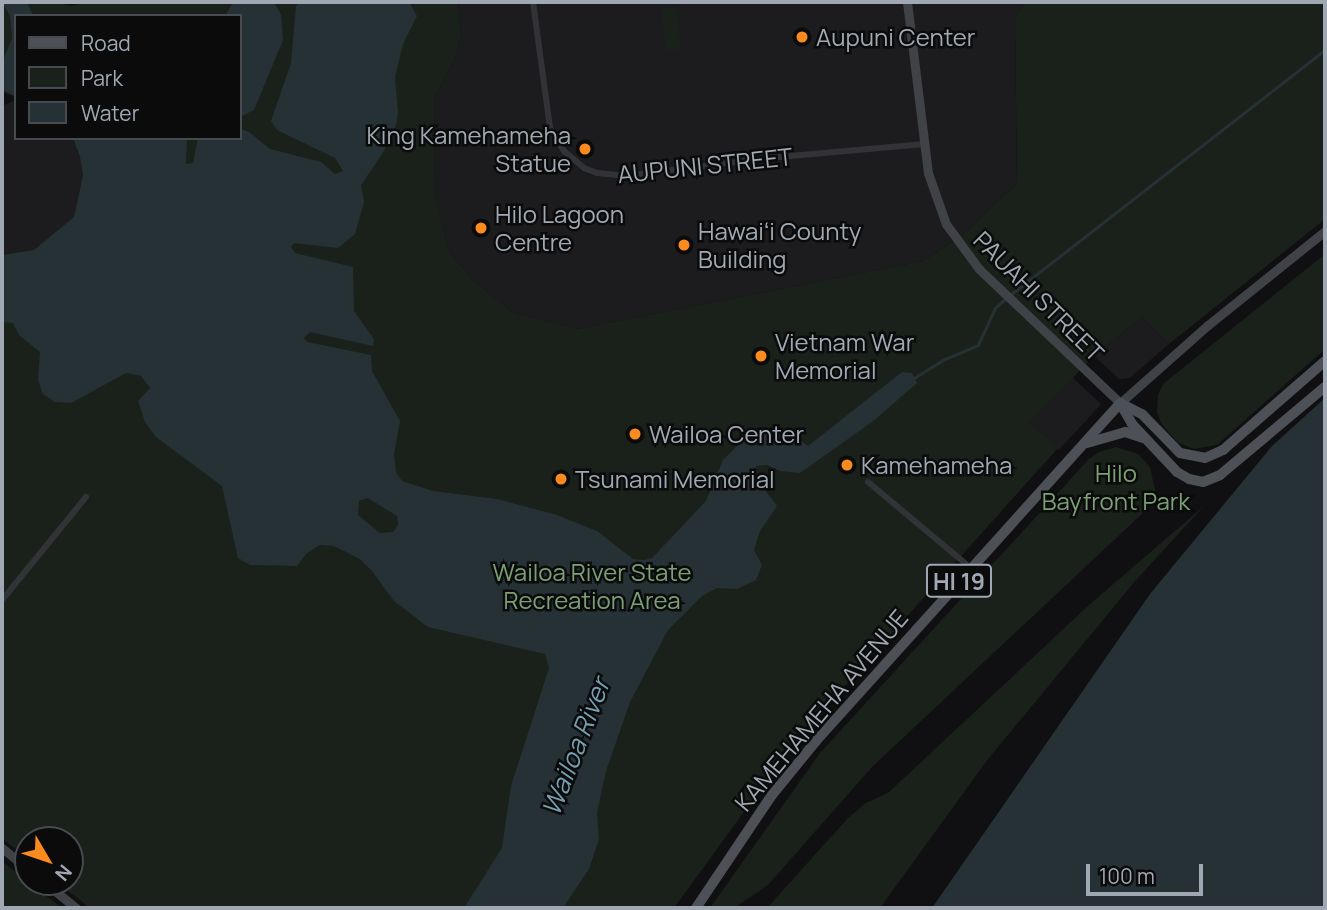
<!DOCTYPE html>
<meta charset="utf-8">
<style>
body{margin:0}
#map{position:relative;width:1327px;height:910px;overflow:hidden;background:#101012;font-family:Manrope,sans-serif}
div>[style]{position:absolute}
[style*='--x']{left:calc(var(--x)*1px);top:calc(var(--y)*1px);width:calc(var(--w)*1px);rotate:calc(var(--a)*1deg)}
.built>*{inset:0;background:#1c1c1f;transform-origin:0 0}
.green>*{inset:0;background:#1a211a;transform-origin:0 0}
.water>*{inset:0;background:#263135}
.stream>*{height:2.5px;margin:-1.25px;padding:0 1.25px;transform-origin:1.25px;border-radius:1.25px;background:#263135}
.street>*{height:6px;margin:-3px;padding:0 3px;transform-origin:3px;border-radius:3px;background:#313337}
.secondary>*{height:9px;margin:-4.5px;padding:0 4.5px;transform-origin:4.5px;border-radius:4.5px;background:#3f4247}
.primary>*{height:10px;margin:-5px;padding:0 5px;transform-origin:5px;border-radius:5px;background:#4d5056}
.dots>*{width:19px;height:19px;translate:-50% -50%;box-sizing:border-box;border:4px solid #0b0b0c;border-radius:50%}
span{translate:-50% -50%;white-space:nowrap;text-align:center;line-height:1.15;-webkit-text-stroke:5px #0b0b0c;paint-order:stroke}
.shield-label span{padding:2px 5px;background:#0b0b0c;border:2px solid;border-radius:5px;-webkit-text-stroke-width:0}
.shield-label{font-size:23px;color:#a0a9b3;font-weight:700}
.poi-label{font-size:24px;color:#a0a9b3}
.left{translate:0 -50%;text-align:left}
.right{translate:-100% -50%;text-align:right}
.street-label{font-size:24px;color:#a0a9b3}
.park-label{font-size:24px;color:#7ba076}
.water-label{font-size:26px;color:#759fb1;font-style:italic}
.frame{position:absolute;inset:0;border:4px solid #a0a9b3;pointer-events:none}
.legend{position:absolute;left:14px;top:14px;width:228px;height:126px;box-sizing:border-box;background:#0b0b0c;border:2px solid #474a4f;margin:0;padding:9px 12px;list-style:none;font-size:21px;color:#a0a9b3}
.legend li{display:flex;align-items:center;gap:14px;height:35px}
.legend b{width:35px;border:2px solid #474a4f}
.north{position:absolute;left:14px;top:826px;width:70px;height:70px;box-sizing:border-box;background:#0b0b0c;border:2px solid #474a4f;border-radius:50%;rotate:129deg;font-size:19px;font-weight:700;line-height:28px;text-align:center;color:#a0a9b3}
.north::after{content:'';display:block;margin:auto;width:24px;height:32px;background:#fb8a1f;clip-path:polygon(50% 0,100% 100%,50% 72%,0 100%)}
.scale{position:absolute;left:1086px;top:864px;width:117px;height:32px;box-sizing:border-box;border:4px solid #a0a9b3;border-top:0;padding-left:9px;font-size:21px;line-height:24px;white-space:nowrap;color:#a0a9b3;-webkit-text-stroke:5px #0b0b0c;paint-order:stroke}
</style>
<div id="map">
<div class="built">
<div style="clip-path:polygon(458px 2px,1025px 2px,1015px 18px,1017px 183px,965px 233px,923px 261px,577px 329px,514px 313px,472px 280px,448px 250px,435px 193px,434px 99px,456px 56px,461px 35px)"></div>
<div style="clip-path:polygon(16px 100px,16px 138px,73px 138px,80px 157px,83px 175px,74px 217px,64px 228px,34px 250px,2px 255px,2px 106px)"></div>
<div style="clip-path:polygon(1142px 317px,1169px 344px,1130px 378px,1119px 379px,1094px 356px)"></div>
<div style="left:1072px;top:377px;width:40px;height:63px;rotate:43deg"></div>
</div>
<div class="green">
<div style="clip-path:polygon(2px 2px,54px 2px,72px 6px,83px 2px,458px 2px,461px 35px,456px 56px,434px 99px,435px 193px,448px 250px,472px 280px,514px 313px,577px 329px,923px 261px,965px 233px,1017px 183px,1015px 18px,1025px 2px,1325px 2px,1325px 219px,1169px 344px,1142px 317px,1094px 356px,1029px 423px,1058px 448px,798px 738px,674px 908px,90px 908px,57px 882px,70px 882px,70px 840px,28px 840px,28px 859px,2px 838px,2px 255px,34px 250px,74px 217px,83px 175px,80px 157px,73px 138px,240px 138px,240px 16px,16px 16px,16px 97px,2px 92px)"></div>
<div style="left:676px;top:7px;width:42px;height:15px;rotate:83deg"></div>
<div style="clip-path:polygon(1325px 254px,1325px 349px,1217px 445px,1194px 449px,1177px 442px,1161px 423px,1157px 412px,1158px 395px,1163px 384px)"></div>
<div style="clip-path:polygon(1116px 447px,1138px 454px,1150px 467px,1155px 490px,1145px 511px,872px 767px,768px 885px,734px 908px,710px 908px,820px 753px,1089px 459px,1099px 452px)"></div>
<div style="clip-path:polygon(1204px 506px,1136px 580px,988px 759px,880px 908px,767px 908px,848px 818px,866px 803px,888px 793px,1089px 605px)"></div>
<div style="clip-path:polygon(2px 861px,28px 882px,62px 908px,2px 908px)"></div>
</div>
<div class="water">
<div style="clip-path:polygon(2px 2px,27px 2px,33px 16px,16px 16px,16px 97px,2px 89px,2px 63px,12px 38px,10px 16px)"></div>
<div style="clip-path:polygon(233px 2px,274px 2px,281px 15px,283px 40px,254px 110px,240px 117px,240px 16px,225px 16px)"></div>
<div style="clip-path:polygon(evenodd,300px 2px,409px 2px,417px 16px,403px 44px,395px 77px,398px 112px,396px 125px,384px 151px,361px 185px,364px 202px,355px 234px,338px 248px,294px 243px,291px 247px,295px 253px,353px 267px,354px 311px,374px 339px,373px 346px,310px 332px,304px 338px,307px 342px,371px 355px,372px 371px,400px 421px,394px 454px,396px 472px,402px 481px,433px 491px,497px 499px,557px 515px,597px 531px,633px 559px,644px 560px,652px 558px,706px 501px,723px 460px,739px 444px,763px 432px,784px 428px,808px 446px,902px 372px,912px 373px,917px 383px,872px 422px,800px 473px,780px 471px,767px 465px,756px 466px,756px 478px,777px 506px,760px 531px,754px 550px,762px 565px,756px 580px,737px 589px,717px 588px,702px 596px,668px 630px,630px 702px,606px 771px,597px 813px,599px 839px,589px 869px,563px 908px,464px 908px,502px 848px,511px 786px,549px 668px,545px 654px,428px 627px,394px 601px,372px 571px,360px 559px,334px 546px,320px 545px,307px 553px,297px 566px,250px 565px,238px 558px,222px 486px,156px 437px,145px 422px,138px 401px,150px 388px,141px 376px,126px 373px,71px 403px,55px 402px,43px 394px,38px 380px,40px 352px,19px 335px,13px 323px,2px 322px,2px 255px,34px 250px,74px 217px,83px 175px,80px 157px,73px 138px,187px 138px,186px 164px,193px 163px,198px 138px,240px 138px,240px 129px,249px 132px,270px 149px,321px 162px,335px 174px,343px 171px,335px 158px,277px 130px,271px 121px,291px 63px,296px 6px,300px 2px,368px 498px,397px 516px,398px 525px,393px 532px,380px 533px,358px 515px,359px 501px,368px 498px)"></div>
<div style="clip-path:polygon(1325px 398px,1325px 908px,932px 908px,1150px 594px,1272px 446px)"></div>
</div>
<div class="stream">
<div style="--x:1010;--y:295;--w:399;--a:-37.9"></div>
<div style="--x:914;--y:378;--w:34;--a:-32"></div>
<div style="--x:943;--y:360;--w:38;--a:-23"></div>
<div style="--x:978;--y:345;--w:41;--a:-65.3"></div>
<div style="--x:995;--y:308;--w:13;--a:-42"></div>
</div>
<div class="street">
<div style="--x:533;--y:2;--w:127;--a:82.3"></div>
<div style="--x:550;--y:128;--w:27;--a:59"></div>
<div style="--x:564;--y:151;--w:26;--a:40"></div>
<div style="--x:584;--y:168;--w:14;--a:21"></div>
<div style="--x:597;--y:173;--w:27;--a:6"></div>
<div style="--x:624;--y:176;--w:145;--a:-7.1"></div>
<div style="--x:768;--y:158;--w:157;--a:-5.1"></div>
<div style="--x:868;--y:482;--w:134;--a:39.9"></div>
<div style="--x:2;--y:600;--w:133;--a:-50.8"></div>
</div>
<div class="secondary">
<div style="--x:907;--y:2;--w:172;--a:83"></div>
<div style="--x:928;--y:173;--w:54;--a:70.6"></div>
<div style="--x:946;--y:224;--w:56;--a:53.7"></div>
<div style="--x:979;--y:269;--w:195;--a:43.5"></div>
<div style="--x:1120;--y:403;--w:118;--a:-41.6"></div>
<div style="--x:1208;--y:325;--w:150;--a:-38.8"></div>
<div style="--x:2;--y:848;--w:33;--a:39"></div>
<div style="--x:44;--y:882;--w:41;--a:39.1"></div>
</div>
<div class="primary">
<div style="--x:1120;--y:403;--w:24;--a:60"></div>
<div style="--x:1132;--y:424;--w:66;--a:46.8"></div>
<div style="--x:1177;--y:472;--w:14;--a:30"></div>
<div style="--x:1189;--y:479;--w:14;--a:12"></div>
<div style="--x:1203;--y:482;--w:18;--a:-22"></div>
<div style="--x:1220;--y:475;--w:137;--a:-40"></div>
<div style="--x:1120;--y:403;--w:25;--a:27"></div>
<div style="--x:1142;--y:414;--w:54;--a:45.7"></div>
<div style="--x:1180;--y:453;--w:25;--a:11"></div>
<div style="--x:1205;--y:458;--w:20;--a:-24"></div>
<div style="--x:1223;--y:450;--w:135;--a:-41.1"></div>
<div style="--x:1087;--y:443;--w:40;--a:-16"></div>
<div style="--x:1125;--y:432;--w:19;--a:18"></div>
<div style="--x:696;--y:908;--w:136;--a:-56.1"></div>
<div style="--x:772;--y:795;--w:70;--a:-50.8"></div>
<div style="--x:816;--y:741;--w:455;--a:-48"></div>
</div>
<div class="dots">
<div style="left:802px;top:37px;background:#fb8a1f"></div>
<div style="left:585px;top:149px;background:#fb8a1f"></div>
<div style="left:481px;top:228px;background:#fb8a1f"></div>
<div style="left:684px;top:245px;background:#fb8a1f"></div>
<div style="left:761px;top:356px;background:#fb8a1f"></div>
<div style="left:635px;top:434px;background:#fb8a1f"></div>
<div style="left:847px;top:465px;background:#fb8a1f"></div>
<div style="left:561px;top:479px;background:#fb8a1f"></div>
</div>
<div class="shield-label">
<span style="left:959px;top:581px">HI 19</span>
</div>
<div class="poi-label">
<span class="left" style="left:816px;top:37px">Aupuni Center</span>
<span class="right" style="left:571px;top:149px">King Kamehameha<br>Statue</span>
<span class="left" style="left:495px;top:228px">Hilo Lagoon<br>Centre</span>
<span class="left" style="left:698px;top:245px">Hawaiʻi County<br>Building</span>
<span class="left" style="left:775px;top:356px">Vietnam War<br>Memorial</span>
<span class="left" style="left:649px;top:434px">Wailoa Center</span>
<span class="left" style="left:861px;top:465px">Kamehameha</span>
<span class="left" style="left:575px;top:479px">Tsunami Memorial</span>
</div>
<div class="street-label">
<span style="left:705px;top:165px;rotate:-6deg">AUPUNI STREET</span>
<span style="left:1039px;top:296px;rotate:45deg">PAUAHI STREET</span>
<span style="left:821px;top:710px;rotate:-50deg">KAMEHAMEHA AVENUE</span>
</div>
<div class="park-label">
<span style="left:1116px;top:487px">Hilo<br>Bayfront Park</span>
<span style="left:592px;top:586px">Wailoa River State<br>Recreation Area</span>
</div>
<div class="water-label">
<span style="left:576px;top:747px;rotate:-69deg">Wailoa River</span>
</div>
<div class="frame"></div>
<ul class="legend">
<li><b style="height:9px;background:#4d5056"></b>Road</li>
<li><b style="height:19px;background:#1a211a"></b>Park</li>
<li><b style="height:19px;background:#263135"></b>Water</li>
</ul>
<div class="north">N</div>
<div class="scale">100 m</div>
</div>
